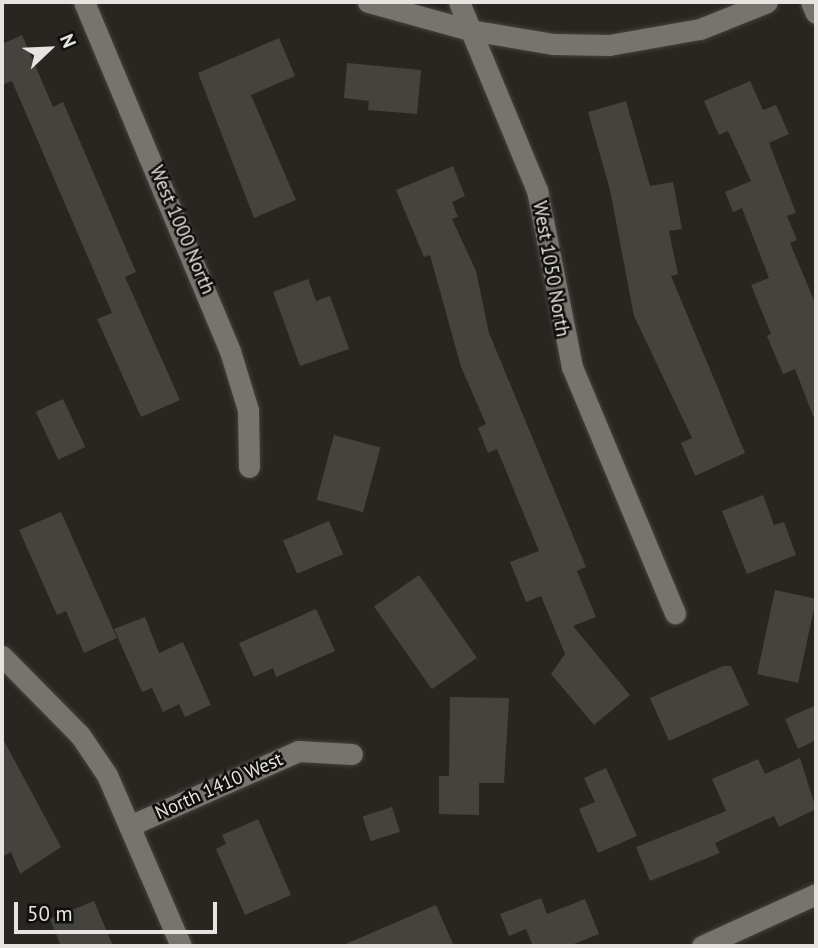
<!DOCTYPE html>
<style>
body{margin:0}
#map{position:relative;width:818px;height:948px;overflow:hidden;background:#282621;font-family:"PT Sans",sans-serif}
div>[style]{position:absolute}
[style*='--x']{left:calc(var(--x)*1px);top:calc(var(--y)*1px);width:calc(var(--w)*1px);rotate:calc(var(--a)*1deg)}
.building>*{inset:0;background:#44433d;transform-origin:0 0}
.roads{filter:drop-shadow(0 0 2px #44423d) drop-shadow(0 0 2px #44423d)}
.minor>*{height:21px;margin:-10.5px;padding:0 10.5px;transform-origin:10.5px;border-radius:10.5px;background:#76746d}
span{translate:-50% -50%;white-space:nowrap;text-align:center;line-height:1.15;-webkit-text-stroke:5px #100f0d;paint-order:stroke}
.street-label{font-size:19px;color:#e5e4e0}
.frame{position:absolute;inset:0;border:4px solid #e5e4e0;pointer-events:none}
.north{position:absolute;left:14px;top:14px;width:70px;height:70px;-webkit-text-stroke:5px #100f0d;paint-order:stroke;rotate:67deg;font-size:19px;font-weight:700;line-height:28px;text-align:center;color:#e5e4e0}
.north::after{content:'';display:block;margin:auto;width:24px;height:32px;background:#e5e4e0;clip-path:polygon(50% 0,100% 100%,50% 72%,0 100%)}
.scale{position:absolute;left:14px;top:902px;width:203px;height:32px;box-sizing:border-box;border:4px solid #e5e4e0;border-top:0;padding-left:9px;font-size:21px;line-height:24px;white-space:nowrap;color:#e5e4e0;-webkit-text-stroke:5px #100f0d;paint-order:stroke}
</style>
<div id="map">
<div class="building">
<div style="clip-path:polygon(22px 35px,53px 107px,63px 102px,136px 272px,125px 277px,180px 400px,141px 417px,97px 319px,112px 313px,12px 81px,2px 85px,2px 44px)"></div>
<div style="clip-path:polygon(279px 38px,295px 76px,251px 95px,296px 200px,254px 218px,198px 73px)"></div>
<div style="clip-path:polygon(347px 63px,421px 70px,417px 114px,368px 110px,369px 101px,344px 98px)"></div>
<div style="clip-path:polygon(750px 81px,763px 110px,776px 105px,789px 134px,769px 143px,796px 213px,787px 216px,797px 240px,790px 243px,816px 305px,815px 421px,795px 369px,783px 374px,767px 336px,771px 334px,751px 285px,769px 278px,742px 208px,733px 212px,725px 192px,751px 181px,728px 131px,719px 135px,704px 101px)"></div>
<div style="clip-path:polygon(626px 101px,650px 186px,673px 182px,682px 229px,669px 231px,678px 274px,671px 276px,745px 453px,695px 476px,681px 443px,692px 438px,634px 316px,610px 190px,588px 112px)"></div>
<div style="clip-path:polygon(453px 166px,465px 196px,452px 202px,458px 217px,452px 219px,476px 271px,489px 333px,586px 567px,577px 571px,596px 617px,573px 626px,630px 695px,594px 725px,551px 674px,565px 654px,541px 596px,526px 602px,510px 562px,539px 551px,497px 449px,488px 453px,478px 428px,486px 424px,461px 367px,430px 255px,424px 257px,396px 190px)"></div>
<div style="clip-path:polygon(308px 279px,316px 301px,330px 296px,349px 349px,300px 366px,273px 292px)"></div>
<div style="left:63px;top:399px;width:53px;height:30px;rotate:65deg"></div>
<div style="left:334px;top:435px;width:48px;height:67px;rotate:15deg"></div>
<div style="clip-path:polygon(763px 495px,774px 525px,784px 522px,796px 555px,747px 574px,722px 511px)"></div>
<div style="clip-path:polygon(61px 512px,117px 638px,84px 653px,66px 611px,57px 615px,19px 530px)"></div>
<div style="left:329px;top:521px;width:36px;height:50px;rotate:67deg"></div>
<div style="left:419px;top:575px;width:101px;height:55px;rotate:55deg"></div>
<div style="left:775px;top:590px;width:42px;height:86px;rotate:12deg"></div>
<div style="clip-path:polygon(316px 609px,335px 651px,276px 677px,273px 668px,254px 677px,239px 643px)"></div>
<div style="clip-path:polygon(145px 617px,159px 653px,183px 642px,211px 705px,185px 717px,179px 704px,163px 712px,152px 688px,142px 692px,114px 629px)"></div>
<div style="clip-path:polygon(723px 666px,731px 666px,749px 705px,669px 741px,650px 698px)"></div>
<div style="clip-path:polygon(450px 697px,509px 698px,504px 783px,479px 783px,479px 815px,439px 814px,439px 776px,449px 776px)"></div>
<div style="clip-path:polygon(816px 705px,816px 740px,798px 749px,785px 719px)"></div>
<div style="clip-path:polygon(2px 737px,61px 847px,20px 874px,11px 852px,2px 857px)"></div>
<div style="clip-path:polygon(800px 758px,816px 809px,779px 827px,774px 816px,715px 843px,720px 853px,650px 881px,636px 847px,726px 811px,712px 779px,758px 759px,765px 774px)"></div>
<div style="clip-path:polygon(606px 768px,637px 836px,598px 853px,579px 809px,595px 802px,584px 778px)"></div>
<div style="left:392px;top:807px;width:26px;height:31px;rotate:72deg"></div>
<div style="clip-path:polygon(258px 819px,291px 895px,245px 915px,216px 849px,226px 844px,222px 835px)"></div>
<div style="clip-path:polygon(541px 898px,547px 914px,585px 899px,599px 934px,569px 946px,533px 946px,526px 929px,509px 936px,500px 914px)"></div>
<div style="clip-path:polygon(94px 901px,113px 946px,61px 946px,50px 919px)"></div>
<div style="clip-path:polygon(436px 905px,454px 946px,341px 946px)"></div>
</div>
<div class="roads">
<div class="minor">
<div style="--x:84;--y:2;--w:378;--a:67.3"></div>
<div style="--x:230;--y:351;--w:62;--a:73"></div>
<div style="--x:248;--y:410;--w:57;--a:89"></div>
<div style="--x:368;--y:2;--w:106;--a:15.4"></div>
<div style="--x:470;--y:30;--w:85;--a:9.5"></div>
<div style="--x:554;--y:44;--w:55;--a:1"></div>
<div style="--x:609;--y:45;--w:92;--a:-10"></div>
<div style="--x:700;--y:29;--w:72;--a:-21.9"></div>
<div style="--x:459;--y:2;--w:204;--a:67.5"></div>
<div style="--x:537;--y:190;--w:180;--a:78.8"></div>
<div style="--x:572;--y:367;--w:267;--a:67.3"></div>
<div style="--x:811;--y:2;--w:12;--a:66"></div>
<div style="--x:2;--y:656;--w:111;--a:45.4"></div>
<div style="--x:80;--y:735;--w:48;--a:56"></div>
<div style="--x:107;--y:775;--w:186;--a:66.6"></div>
<div style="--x:129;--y:826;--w:185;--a:-23.9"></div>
<div style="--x:298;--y:751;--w:54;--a:3.2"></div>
<div style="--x:702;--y:946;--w:125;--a:-24.5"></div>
</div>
</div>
<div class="street-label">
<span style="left:182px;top:230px;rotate:67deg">West 1000 North</span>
<span style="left:551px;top:269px;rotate:80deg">West 1050 North</span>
<span style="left:219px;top:786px;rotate:-24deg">North 1410 West</span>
</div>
<div class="frame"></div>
<div class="north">N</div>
<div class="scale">50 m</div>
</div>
